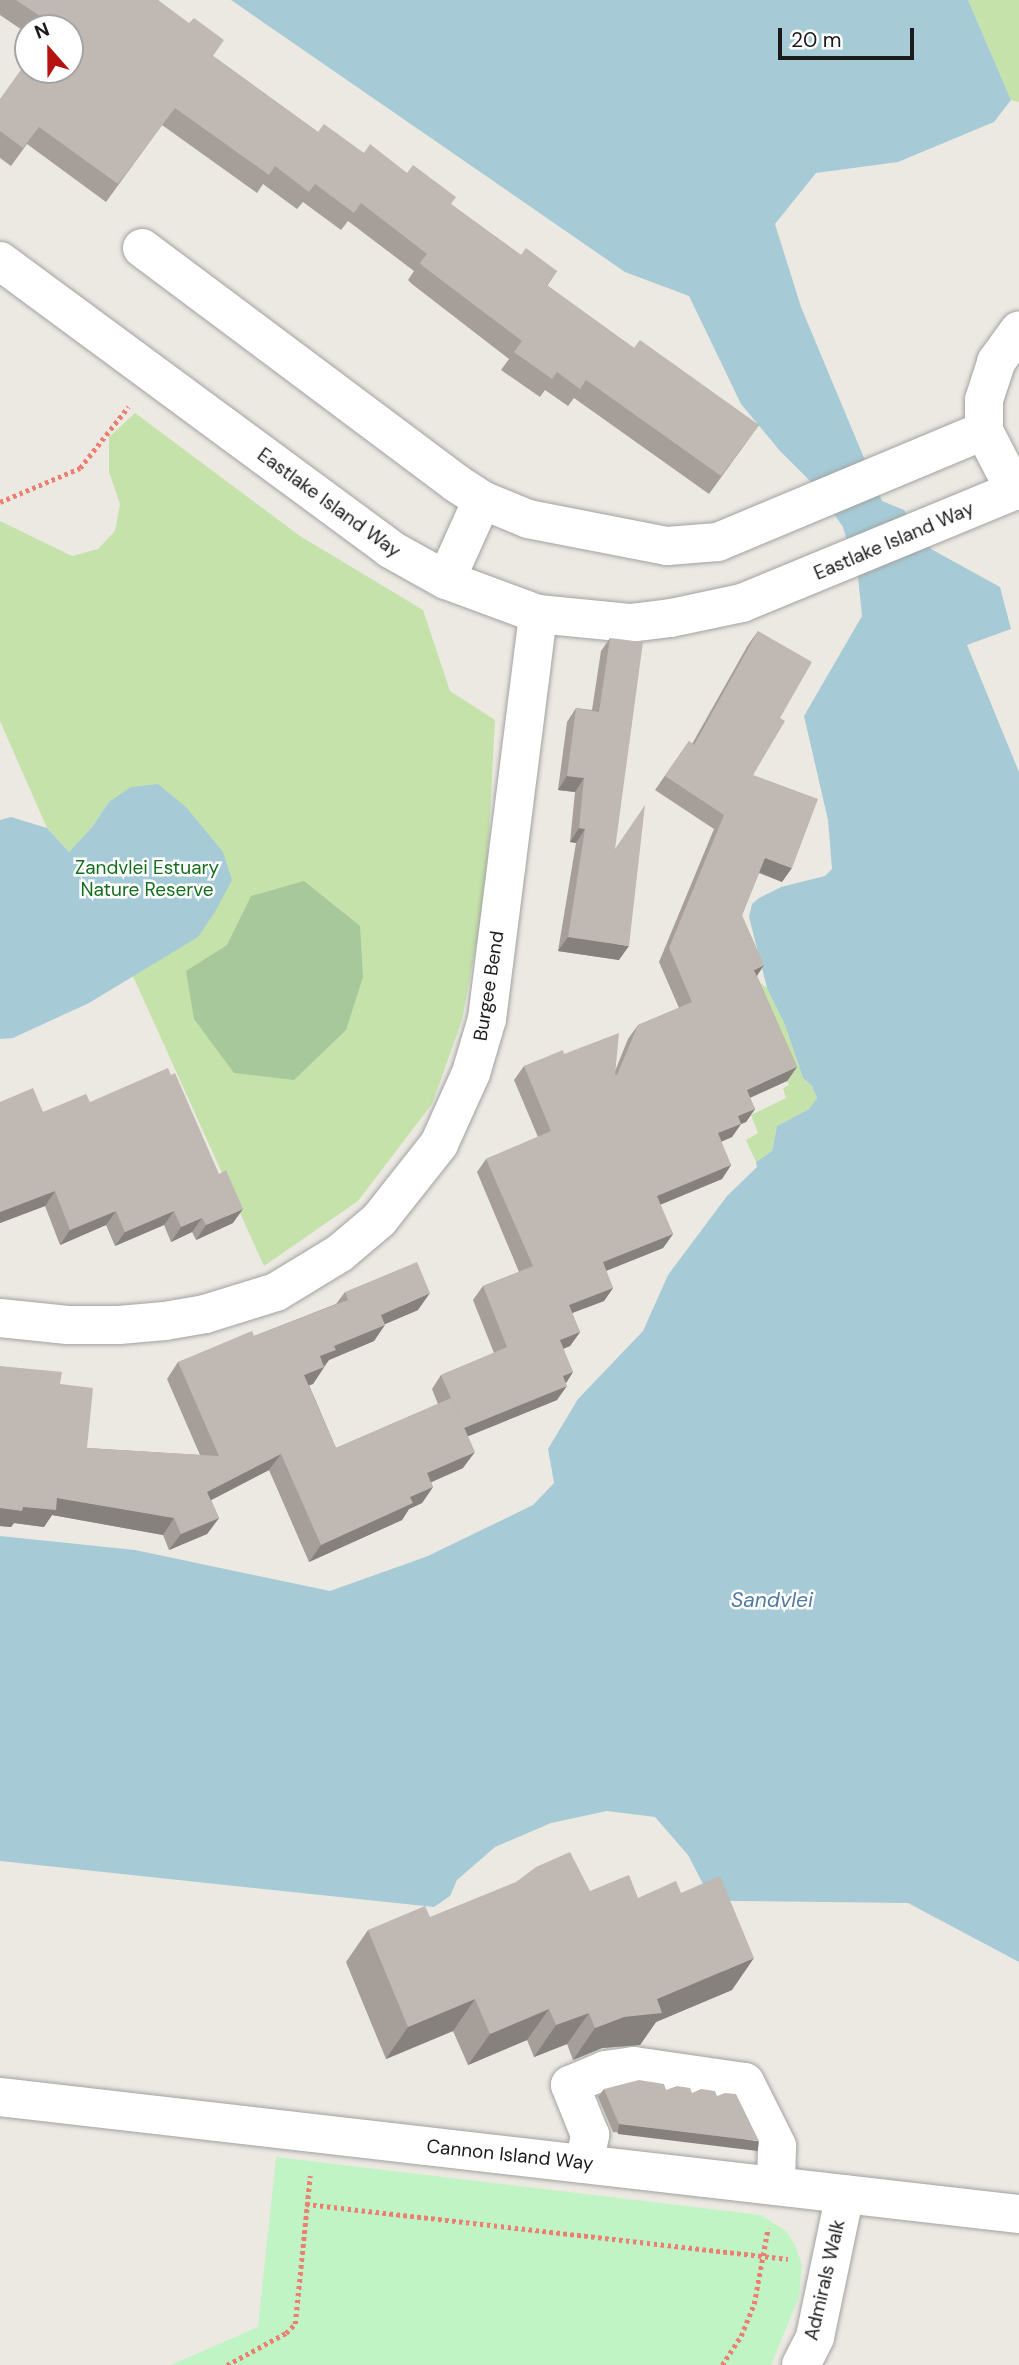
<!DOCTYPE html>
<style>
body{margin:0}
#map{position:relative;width:1019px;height:2365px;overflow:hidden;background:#ece9e2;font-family:"DM Sans",sans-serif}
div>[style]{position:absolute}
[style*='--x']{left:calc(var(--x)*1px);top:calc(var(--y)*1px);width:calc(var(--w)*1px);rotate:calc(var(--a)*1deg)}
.grass>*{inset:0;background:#c6e2ab}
.forest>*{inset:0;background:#a7c89a}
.park>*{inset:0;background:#c1f4c5}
.water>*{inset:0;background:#a6cbd6}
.path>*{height:4.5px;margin-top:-2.25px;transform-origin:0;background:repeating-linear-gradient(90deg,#ed7f72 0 3.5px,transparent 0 7px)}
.roads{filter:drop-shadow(0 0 2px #a2a2a2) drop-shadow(0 0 2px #a2a2a2)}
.minor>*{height:38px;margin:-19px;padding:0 19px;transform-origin:19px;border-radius:19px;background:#fff}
.wall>*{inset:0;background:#a59e99}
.shaded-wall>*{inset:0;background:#86817d;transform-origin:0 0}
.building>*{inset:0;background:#c0b8b2}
span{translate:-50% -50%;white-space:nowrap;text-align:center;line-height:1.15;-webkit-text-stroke:5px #fff;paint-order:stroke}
.street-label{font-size:19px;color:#1b1b1b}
.park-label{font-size:19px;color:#146e1c}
.water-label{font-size:21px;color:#5179a2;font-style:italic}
.north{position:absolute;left:14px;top:14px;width:70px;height:70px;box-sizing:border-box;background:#fff;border:2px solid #a4a4a4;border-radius:50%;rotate:339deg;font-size:19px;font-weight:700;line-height:28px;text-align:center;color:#1b1b1b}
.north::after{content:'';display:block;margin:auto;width:24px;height:32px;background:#b51211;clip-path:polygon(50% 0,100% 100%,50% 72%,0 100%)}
.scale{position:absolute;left:778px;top:28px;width:136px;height:32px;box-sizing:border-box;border:4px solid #1b1b1b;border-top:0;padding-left:9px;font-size:21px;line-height:24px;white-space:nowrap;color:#1b1b1b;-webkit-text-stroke:5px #fff;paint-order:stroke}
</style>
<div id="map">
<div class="grass">
<div style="clip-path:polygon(968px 0,1019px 0,1019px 102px,1011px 100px)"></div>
<div style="clip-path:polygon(135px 413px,300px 536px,423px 610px,450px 691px,495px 720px,486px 892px,462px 1020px,432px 1104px,358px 1201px,264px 1266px,132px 974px,156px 960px,109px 802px,92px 827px,69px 852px,47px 828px,0 721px,0 521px,72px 556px,98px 549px,115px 531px,120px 504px,109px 472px,109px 437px)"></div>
<div style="clip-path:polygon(755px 979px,767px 988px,785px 1025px,803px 1078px,812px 1086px,817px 1098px,809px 1109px,777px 1126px,772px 1151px,756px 1162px,746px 1140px,758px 1133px,751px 1115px,786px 1098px,783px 1088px,789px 1085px,765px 1030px)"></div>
</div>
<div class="forest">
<div style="clip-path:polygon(304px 881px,360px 926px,363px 977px,346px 1030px,294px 1080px,234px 1073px,194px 1019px,186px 971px,227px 945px,251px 896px)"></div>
</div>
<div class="park">
<div style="clip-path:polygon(276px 2157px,761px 2215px,786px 2231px,795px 2245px,802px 2265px,799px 2297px,771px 2365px,171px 2365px,258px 2327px)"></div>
</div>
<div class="water">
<div style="clip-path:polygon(231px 0,968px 0,1011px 100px,994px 122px,898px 162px,816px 173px,775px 224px,801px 307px,882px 501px,904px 510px,931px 549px,1000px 587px,1011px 629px,967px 645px,1019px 772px,1019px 1962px,908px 1903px,731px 1901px,703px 1884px,688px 1855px,655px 1817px,607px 1811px,551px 1823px,495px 1847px,457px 1880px,450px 1896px,434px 1907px,0 1861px,0 1536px,135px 1550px,330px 1591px,428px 1556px,533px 1505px,554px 1483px,548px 1449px,578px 1399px,643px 1331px,668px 1275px,727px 1196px,757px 1167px,756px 1162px,772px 1151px,777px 1126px,809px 1109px,817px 1098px,812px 1086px,803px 1078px,785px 1025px,767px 988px,749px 917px,752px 904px,759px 898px,781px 887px,825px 876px,832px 869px,828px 820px,804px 716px,862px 616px,858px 577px,843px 527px,813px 484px,780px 451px,741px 404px,689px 296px,625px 272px)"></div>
<div style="clip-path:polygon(158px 784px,186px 807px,223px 852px,232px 880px,215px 912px,198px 937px,89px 1003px,13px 1038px,0 1039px,0 820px,11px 817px,47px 828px,69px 852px,92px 827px,109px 802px,131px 787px)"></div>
</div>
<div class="path">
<div style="--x:0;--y:502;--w:87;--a:-23"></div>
<div style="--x:80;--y:468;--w:78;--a:-51.8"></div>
<div style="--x:306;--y:2204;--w:485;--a:6.5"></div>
<div style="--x:227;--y:2365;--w:67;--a:-28.5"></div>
<div style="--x:286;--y:2333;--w:13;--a:-45"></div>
<div style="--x:295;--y:2324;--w:149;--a:-84.2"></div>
<div style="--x:722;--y:2365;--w:35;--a:-57"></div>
<div style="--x:741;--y:2336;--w:35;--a:-68"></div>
<div style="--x:754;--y:2304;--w:77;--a:-79.6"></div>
</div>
<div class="roads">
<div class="minor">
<div style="--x:142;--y:248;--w:392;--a:36.8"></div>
<div style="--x:456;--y:483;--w:31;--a:33"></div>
<div style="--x:482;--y:500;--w:50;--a:22.4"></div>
<div style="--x:528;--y:519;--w:142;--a:11"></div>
<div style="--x:667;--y:546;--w:51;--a:-4.5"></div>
<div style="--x:718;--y:542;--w:288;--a:-22.7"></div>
<div style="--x:0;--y:261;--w:485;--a:36.4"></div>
<div style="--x:390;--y:549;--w:64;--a:29"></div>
<div style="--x:446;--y:580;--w:98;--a:20.3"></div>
<div style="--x:538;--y:614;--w:92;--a:5.6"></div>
<div style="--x:630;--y:623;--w:41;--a:-7"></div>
<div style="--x:671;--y:618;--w:73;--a:-11.9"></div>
<div style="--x:742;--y:603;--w:300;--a:-22.4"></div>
<div style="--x:1015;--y:491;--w:68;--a:-117.3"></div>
<div style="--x:984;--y:431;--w:31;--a:-90"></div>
<div style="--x:984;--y:400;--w:40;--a:-72"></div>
<div style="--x:996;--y:362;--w:39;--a:-54"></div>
<div style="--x:446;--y:580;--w:88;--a:-65.8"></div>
<div style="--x:0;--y:1318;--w:68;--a:5.9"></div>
<div style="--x:68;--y:1325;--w:51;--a:0"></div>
<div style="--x:119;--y:1325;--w:46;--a:-5"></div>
<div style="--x:165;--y:1321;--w:41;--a:-9.9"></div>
<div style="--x:205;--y:1314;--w:74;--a:-17.2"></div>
<div style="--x:276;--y:1292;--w:75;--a:-31.4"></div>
<div style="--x:340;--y:1253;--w:51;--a:-40.2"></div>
<div style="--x:379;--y:1220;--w:97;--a:-51.7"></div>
<div style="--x:439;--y:1144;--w:78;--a:-65.7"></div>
<div style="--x:471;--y:1073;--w:56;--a:-73.5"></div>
<div style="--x:487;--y:1019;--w:408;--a:-82.8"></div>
<div style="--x:0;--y:2097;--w:1026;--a:6.55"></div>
<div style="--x:584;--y:2164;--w:30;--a:-78"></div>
<div style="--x:590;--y:2135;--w:54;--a:-111.8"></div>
<div style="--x:570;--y:2085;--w:38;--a:-23"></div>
<div style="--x:605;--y:2070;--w:29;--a:-8"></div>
<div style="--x:634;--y:2066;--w:112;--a:8.2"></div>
<div style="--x:745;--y:2082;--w:72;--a:63.4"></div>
<div style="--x:777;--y:2146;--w:40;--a:91.4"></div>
<div style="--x:801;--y:2365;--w:31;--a:-63"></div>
<div style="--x:815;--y:2337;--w:146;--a:-78.2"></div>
</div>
</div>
<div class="wall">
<div style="clip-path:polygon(0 0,158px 0,213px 56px,318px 132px,407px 173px,521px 255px,557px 271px,547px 286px,634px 348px,759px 425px,709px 494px,574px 398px,568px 406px,545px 390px,540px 397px,501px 370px,509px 359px,412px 284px,408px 280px,414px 271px,348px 221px,341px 230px,303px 202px,297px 209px,263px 184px,257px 193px,162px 125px,106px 202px,27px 144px,11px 166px,0 158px,0 99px,70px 28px,28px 28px,28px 34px,0 15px)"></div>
<div style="clip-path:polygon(758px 631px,780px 718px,753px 775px,782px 882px,759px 873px,742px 915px,757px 976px,797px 1067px,787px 1081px,750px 1098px,755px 1109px,746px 1122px,741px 1124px,732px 1137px,721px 1142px,731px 1165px,722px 1179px,660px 1205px,673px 1234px,663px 1248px,606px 1271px,613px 1288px,604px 1301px,572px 1313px,580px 1332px,570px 1346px,563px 1349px,573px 1372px,566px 1383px,557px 1400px,468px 1436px,463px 1468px,431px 1482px,433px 1487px,422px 1503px,409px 1509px,402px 1520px,309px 1562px,269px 1470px,211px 1500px,219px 1518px,207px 1534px,169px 1550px,163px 1535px,52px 1515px,44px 1527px,14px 1523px,11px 1527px,0 1526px,0 1366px,60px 1384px,87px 1448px,200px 1455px,167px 1379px,178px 1362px,254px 1336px,336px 1304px,345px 1292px,418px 1310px,385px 1324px,374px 1341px,329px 1360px,313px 1384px,309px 1385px,336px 1448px,438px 1404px,432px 1389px,441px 1375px,494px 1353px,473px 1300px,483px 1286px,519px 1272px,477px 1172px,486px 1159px,538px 1137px,514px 1080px,524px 1066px,564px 1054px,615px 1071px,628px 1039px,638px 1025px,679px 1008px,659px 962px,714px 829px,655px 790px,689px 741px,692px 744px,748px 645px)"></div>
<div style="clip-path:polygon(610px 638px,615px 848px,619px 960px,558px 951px,576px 843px,570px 842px,575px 792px,558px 790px,567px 722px,576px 708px,592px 710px,601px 651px)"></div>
<div style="clip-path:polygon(0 1102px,43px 1112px,90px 1102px,233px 1223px,196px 1240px,192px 1232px,171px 1242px,164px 1225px,115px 1246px,106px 1225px,60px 1245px,45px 1206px,0 1223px)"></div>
<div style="clip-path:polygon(590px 1891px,638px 1898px,681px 1893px,732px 1990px,656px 2022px,640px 2045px,602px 2048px,573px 2060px,567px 2044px,534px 2057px,527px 2040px,468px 2065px,453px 2031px,386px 2059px,346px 1962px,368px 1930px,430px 1917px)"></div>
<div style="clip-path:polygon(604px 2089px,666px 2090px,717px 2096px,754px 2149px,613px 2132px,598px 2097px)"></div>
</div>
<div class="shaded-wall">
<div style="clip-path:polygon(567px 776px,584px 778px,575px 792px,558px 790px)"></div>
<div style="clip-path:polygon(579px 828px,585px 829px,576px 843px,570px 842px)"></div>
<div style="clip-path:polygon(765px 858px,792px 868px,782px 882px,756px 871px)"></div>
<div style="clip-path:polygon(568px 937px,629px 946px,619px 960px,558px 951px)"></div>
<div style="clip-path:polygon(764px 965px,755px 979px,754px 970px)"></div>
<div style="clip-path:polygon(797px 1067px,787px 1081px,738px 1103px,747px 1090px)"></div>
<div style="clip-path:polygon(755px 1109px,746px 1122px,741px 1124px,732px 1137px,708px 1147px,718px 1133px,738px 1116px)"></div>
<div style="clip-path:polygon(731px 1165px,722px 1179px,647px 1210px,657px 1196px)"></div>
<div style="clip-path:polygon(55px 1191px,45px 1206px,0 1223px,0 1212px)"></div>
<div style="clip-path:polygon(243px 1209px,233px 1223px,196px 1240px,206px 1225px)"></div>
<div style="clip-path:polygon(116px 1211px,106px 1225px,60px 1245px,70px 1230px)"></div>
<div style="clip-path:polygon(174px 1211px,164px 1225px,115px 1246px,125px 1232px)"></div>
<div style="clip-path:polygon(202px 1218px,192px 1232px,171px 1242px,181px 1227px)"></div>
<div style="clip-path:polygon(673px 1234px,663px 1248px,593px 1276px,603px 1262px)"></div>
<div style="clip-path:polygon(613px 1288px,604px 1301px,559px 1318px,569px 1305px)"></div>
<div style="clip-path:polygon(430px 1293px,418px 1310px,369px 1331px,381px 1315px)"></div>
<div style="clip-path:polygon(385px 1325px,374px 1341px,329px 1360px,324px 1366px,308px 1372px,320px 1356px,334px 1346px)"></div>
<div style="clip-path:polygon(580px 1332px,570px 1346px,550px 1354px,560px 1340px)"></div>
<div style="clip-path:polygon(324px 1367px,313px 1384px,293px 1391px,304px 1375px)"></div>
<div style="clip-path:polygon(573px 1372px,564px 1386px,563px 1376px)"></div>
<div style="clip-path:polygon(567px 1386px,557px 1400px,454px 1442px,463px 1428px)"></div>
<div style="clip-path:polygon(475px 1452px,463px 1468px,416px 1489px,427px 1473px)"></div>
<div style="clip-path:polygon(281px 1454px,269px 1470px,196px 1508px,207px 1492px)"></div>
<div style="clip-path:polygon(433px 1487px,422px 1503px,409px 1509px,402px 1520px,309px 1562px,321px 1545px,410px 1497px)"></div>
<div style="clip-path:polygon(57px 1498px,174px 1518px,163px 1535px,52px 1515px,44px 1527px,14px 1523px,11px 1527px,0 1526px,0 1508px,23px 1507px)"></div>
<div style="clip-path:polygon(219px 1518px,207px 1534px,169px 1550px,181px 1534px)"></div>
<div style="clip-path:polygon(754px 1958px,732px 1990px,656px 2022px,640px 2045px,602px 2048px,573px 2060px,595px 2028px,624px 2017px,657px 1999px)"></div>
<div style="clip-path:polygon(475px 1999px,453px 2031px,386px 2059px,408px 2027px)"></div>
<div style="clip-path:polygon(549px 2009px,527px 2040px,468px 2065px,490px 2034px)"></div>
<div style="clip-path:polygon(589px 2013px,567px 2044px,534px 2057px,556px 2025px)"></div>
<div style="left:619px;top:2124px;width:141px;height:10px;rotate:7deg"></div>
</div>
<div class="building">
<div style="clip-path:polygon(16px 0,158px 0,189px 23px,194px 18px,224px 40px,213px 56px,318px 132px,324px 124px,364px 153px,370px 144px,407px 173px,413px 165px,456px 197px,451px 204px,521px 255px,526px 248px,557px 271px,547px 285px,634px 348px,640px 340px,759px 425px,721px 476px,586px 380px,580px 389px,557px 372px,552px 379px,514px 352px,522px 341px,424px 267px,420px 263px,427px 254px,361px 203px,354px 213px,315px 184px,309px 192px,275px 166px,269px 175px,175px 108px,118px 184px,39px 127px,23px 148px,0 131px,0 99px,28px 60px,28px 70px,70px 70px,70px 28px,51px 28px,53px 25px)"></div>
<div style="clip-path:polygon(758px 631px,812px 662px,780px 718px,785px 721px,753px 775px,818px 799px,792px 868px,765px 858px,742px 915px,764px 965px,754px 970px,797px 1067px,747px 1090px,755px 1109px,738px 1116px,741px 1124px,718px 1133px,731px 1165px,657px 1196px,673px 1234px,603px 1262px,613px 1288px,569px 1305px,580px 1332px,560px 1340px,573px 1372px,563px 1376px,567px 1386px,464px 1428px,441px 1375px,507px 1347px,483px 1286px,533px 1266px,486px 1159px,551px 1131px,524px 1066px,563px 1050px,564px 1054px,619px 1033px,615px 1075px,617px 1075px,638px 1025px,692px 1002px,669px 948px,724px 815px,665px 776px,689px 741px,694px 745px)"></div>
<div style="clip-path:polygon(610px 638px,643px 642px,615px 849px,645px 805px,629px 946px,568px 937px,585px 829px,579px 828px,584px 778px,567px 776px,576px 708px,599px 712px)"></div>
<div style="clip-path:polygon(168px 1068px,171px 1075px,175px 1073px,219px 1174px,226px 1170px,243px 1209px,206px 1225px,202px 1218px,181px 1227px,174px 1211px,125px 1232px,116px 1211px,70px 1230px,55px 1191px,0 1212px,0 1102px,33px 1088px,43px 1112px,86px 1094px,90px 1102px)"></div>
<div style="clip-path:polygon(417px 1262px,430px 1293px,381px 1315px,385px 1325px,334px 1346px,336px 1350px,320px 1356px,324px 1367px,304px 1375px,336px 1448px,451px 1398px,475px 1452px,427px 1473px,433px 1487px,410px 1497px,413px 1503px,321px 1545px,281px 1454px,207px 1492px,219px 1518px,181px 1534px,174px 1518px,57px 1498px,56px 1510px,23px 1507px,22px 1511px,0 1508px,0 1366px,62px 1372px,60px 1384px,93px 1388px,87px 1448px,219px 1456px,178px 1362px,252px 1331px,254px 1336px,348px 1300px,345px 1292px)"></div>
<div style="clip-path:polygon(570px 1852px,590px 1891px,629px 1875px,638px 1898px,676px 1881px,681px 1893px,720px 1876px,754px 1958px,657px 1999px,662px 2013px,624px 2017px,595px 2028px,589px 2013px,556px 2025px,549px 2009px,490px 2034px,475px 1999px,408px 2027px,368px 1930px,425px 1906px,430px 1917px,516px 1882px,536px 1867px)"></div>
<div style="clip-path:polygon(639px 2080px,664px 2084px,666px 2090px,677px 2086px,690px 2088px,692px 2093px,701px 2089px,715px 2091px,717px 2096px,725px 2093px,736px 2094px,759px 2141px,619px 2124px,604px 2089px)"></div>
</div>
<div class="street-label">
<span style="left:329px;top:503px;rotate:36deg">Eastlake Island Way</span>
<span style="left:894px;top:541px;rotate:-23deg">Eastlake Island Way</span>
<span style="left:489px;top:986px;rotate:-81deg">Burgee Bend</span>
<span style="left:510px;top:2155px;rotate:6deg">Cannon Island Way</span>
<span style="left:825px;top:2280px;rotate:-77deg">Admirals Walk</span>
</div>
<div class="park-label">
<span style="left:147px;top:879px">Zandvlei Estuary<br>Nature Reserve</span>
</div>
<div class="water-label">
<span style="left:772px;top:1600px">Sandvlei</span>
</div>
<div class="north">N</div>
<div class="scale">20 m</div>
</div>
